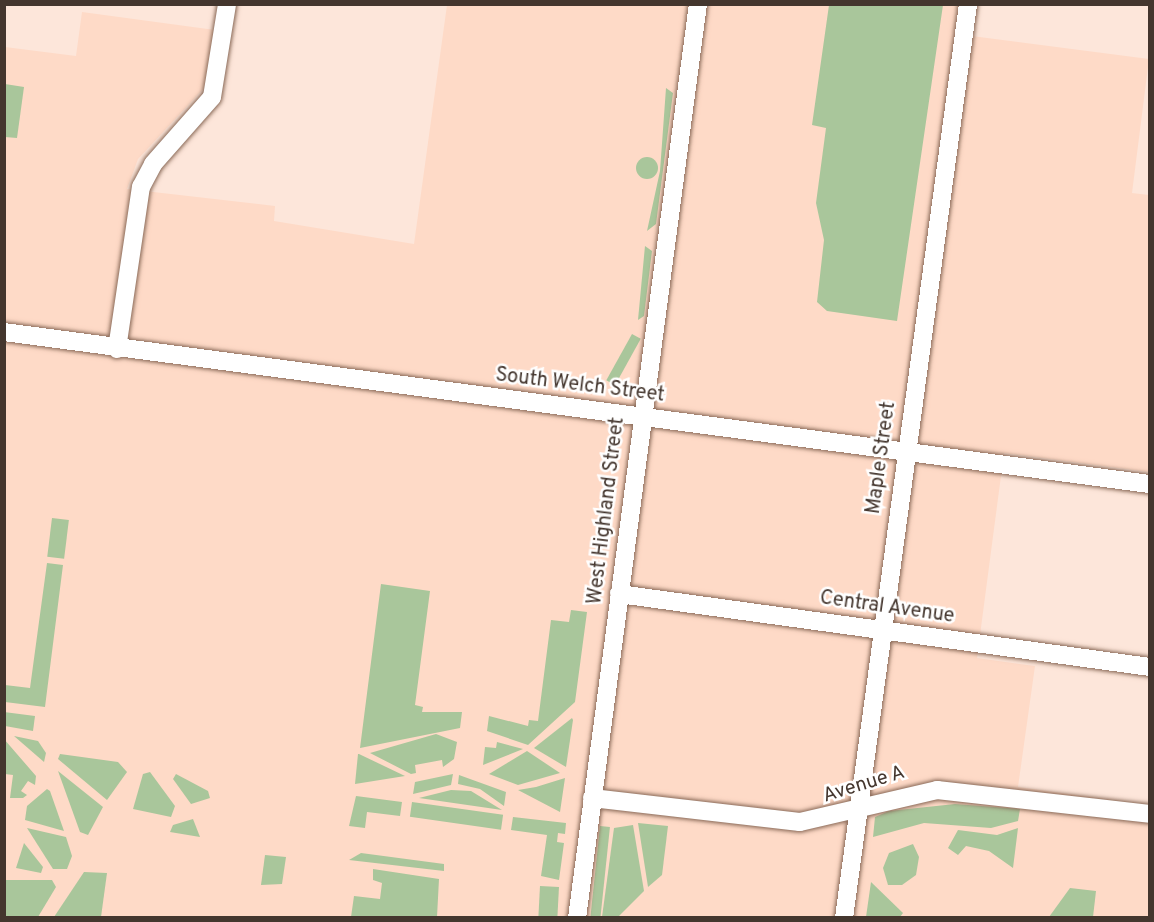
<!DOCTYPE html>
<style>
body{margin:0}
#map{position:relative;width:1154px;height:922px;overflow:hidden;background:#fde6da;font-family:Overpass,sans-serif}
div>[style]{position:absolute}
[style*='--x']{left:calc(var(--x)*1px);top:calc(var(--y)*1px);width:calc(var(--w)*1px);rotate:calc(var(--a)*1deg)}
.built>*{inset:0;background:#fedac7}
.green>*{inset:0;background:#a9c69b;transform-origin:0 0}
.round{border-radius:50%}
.roads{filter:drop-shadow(0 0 2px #896957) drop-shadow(0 0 2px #896957)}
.minor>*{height:18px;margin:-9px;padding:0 9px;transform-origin:9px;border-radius:9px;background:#fff}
span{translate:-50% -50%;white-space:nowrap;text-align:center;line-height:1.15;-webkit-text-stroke:5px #fff;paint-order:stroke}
.street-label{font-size:20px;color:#44362e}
.frame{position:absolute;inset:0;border:6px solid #44362e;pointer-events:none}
</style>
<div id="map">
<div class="built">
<div style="clip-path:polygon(447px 5px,968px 5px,964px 35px,1149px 59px,1132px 193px,1149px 195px,1149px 472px,1004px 453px,977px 658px,1035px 666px,1018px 787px,1149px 805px,1149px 917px,5px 918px,5px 47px,76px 56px,82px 12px,215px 30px,205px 87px,138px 159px,127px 189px,275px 206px,274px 221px,414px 244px)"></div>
</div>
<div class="green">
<div style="clip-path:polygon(829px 5px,943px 5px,897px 321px,827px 311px,817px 302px,824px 240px,816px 203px,826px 128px,812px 125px)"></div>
<div style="clip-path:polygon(5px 84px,24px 87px,17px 138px,5px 137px)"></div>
<div style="clip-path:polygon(666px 88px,673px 93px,656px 224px,647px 231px,660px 171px)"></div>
<div class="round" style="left:636px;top:157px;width:22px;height:22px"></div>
<div style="clip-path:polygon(645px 246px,652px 251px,644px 316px,638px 320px)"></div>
<div style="left:632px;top:334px;width:10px;height:53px;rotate:29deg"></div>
<div style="left:52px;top:518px;width:17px;height:39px;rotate:7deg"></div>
<div style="clip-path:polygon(47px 563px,63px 565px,45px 707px,5px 702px,5px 685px,30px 688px)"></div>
<div style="clip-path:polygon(381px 584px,430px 591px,415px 705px,423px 707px,422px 712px,462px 712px,460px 728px,360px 748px)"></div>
<div style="clip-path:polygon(571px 610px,587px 612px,575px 702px,528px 745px,487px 731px,489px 716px,528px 726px,529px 720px,538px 721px,551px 620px,569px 622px)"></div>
<div style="clip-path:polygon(4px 712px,35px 716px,33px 731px,5px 726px)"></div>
<div style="clip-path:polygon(572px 718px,573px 720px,566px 767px,534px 748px)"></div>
<div style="clip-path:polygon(436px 734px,457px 742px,454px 759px,443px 767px,442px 760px,415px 765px,416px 773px,411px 774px,370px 753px)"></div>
<div style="clip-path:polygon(14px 736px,38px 741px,46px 753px,44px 762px)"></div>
<div style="clip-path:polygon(4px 739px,36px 776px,35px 785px,28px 781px,21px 791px,27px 795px,23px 798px,10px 798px,13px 775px,5px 774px)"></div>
<div style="clip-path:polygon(497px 742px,523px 749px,483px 765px,485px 747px,496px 748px)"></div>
<div style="clip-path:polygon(527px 751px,560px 773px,518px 785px,489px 774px)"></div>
<div style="clip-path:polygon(60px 754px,118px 762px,127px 772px,107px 800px,58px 759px)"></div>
<div style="clip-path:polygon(358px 754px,359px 754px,405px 776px,355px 784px)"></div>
<div style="clip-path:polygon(58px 771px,103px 807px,88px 835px,80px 832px)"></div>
<div style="clip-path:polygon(150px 772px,175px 806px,171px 817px,133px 809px,143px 774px)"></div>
<div style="clip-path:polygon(176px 774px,208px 791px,210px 798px,191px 804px,173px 779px)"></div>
<div style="clip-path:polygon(453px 774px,451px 785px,413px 794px,415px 782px)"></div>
<div style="clip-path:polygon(459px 775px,506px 792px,504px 806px,480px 789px,458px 784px)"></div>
<div style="clip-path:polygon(565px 778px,560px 812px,518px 790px,536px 787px)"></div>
<div style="clip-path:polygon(47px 789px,50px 791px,64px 831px,25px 820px,27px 806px)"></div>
<div style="clip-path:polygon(451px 790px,471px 791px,502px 810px,419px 798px)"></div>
<div style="clip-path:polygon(356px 796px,402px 802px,400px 816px,367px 812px,365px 828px,349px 826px)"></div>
<div style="left:412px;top:802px;width:92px;height:15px;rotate:8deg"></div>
<div style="clip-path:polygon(955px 804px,1020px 809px,1018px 821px,991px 828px,924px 823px,873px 837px,875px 817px,889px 811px)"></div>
<div style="clip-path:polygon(513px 817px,566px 823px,565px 834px,558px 833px,557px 842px,564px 843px,559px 880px,541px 876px,547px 835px,511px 830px)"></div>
<div style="clip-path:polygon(193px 819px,200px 837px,170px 832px,173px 825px)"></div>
<div style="clip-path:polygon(638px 823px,668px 826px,662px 875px,648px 887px)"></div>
<div style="clip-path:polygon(633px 825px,644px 891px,618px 917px,602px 917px,614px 828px)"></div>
<div style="left:600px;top:826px;width:10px;height:92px;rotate:6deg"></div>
<div style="clip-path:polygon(27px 828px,66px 837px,72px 856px,67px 869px,53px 869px)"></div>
<div style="clip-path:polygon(1018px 828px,1013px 868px,989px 851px,966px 846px,958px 855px,948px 848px,958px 830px,997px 835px)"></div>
<div style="clip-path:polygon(24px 843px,43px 867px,41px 873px,16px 868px)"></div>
<div style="clip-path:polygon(913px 844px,919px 857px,916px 875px,902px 885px,888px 885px,883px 868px,889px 853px)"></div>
<div style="clip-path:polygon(361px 853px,444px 864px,444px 871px,349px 860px)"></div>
<div style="clip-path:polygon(265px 855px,286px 857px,282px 884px,261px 885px)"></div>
<div style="clip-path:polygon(373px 869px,439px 879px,437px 917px,351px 917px,354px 896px,380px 899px,382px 883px,373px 880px)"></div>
<div style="clip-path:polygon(84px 872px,107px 873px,101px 917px,54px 917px)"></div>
<div style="clip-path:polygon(4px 880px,52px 880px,56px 887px,38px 917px,5px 917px)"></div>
<div style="clip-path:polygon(871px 882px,903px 913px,900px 917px,866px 917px)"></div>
<div style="left:540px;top:886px;width:19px;height:31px;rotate:3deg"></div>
<div style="clip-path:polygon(1070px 888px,1096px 891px,1093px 917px,1049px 917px)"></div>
</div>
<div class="roads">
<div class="minor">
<div style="--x:4;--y:332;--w:1156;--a:7.56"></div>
<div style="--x:117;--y:349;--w:164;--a:-81.6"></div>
<div style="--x:141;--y:187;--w:26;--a:-62"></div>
<div style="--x:153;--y:164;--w:89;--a:-48.6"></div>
<div style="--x:212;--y:97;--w:94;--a:-80.8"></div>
<div style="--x:619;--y:594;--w:536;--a:7.83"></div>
<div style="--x:592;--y:798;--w:209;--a:6.6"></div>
<div style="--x:800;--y:822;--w:141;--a:-13.1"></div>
<div style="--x:937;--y:790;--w:214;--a:6.4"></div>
<div style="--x:577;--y:918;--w:922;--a:-82.46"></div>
<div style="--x:844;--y:918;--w:922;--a:-82.27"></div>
</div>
</div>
<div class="street-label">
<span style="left:580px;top:386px;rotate:7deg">South Welch Street</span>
<span style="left:882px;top:458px;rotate:-82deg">Maple Street</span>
<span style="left:607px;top:511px;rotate:-83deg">West Highland Street</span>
<span style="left:887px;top:608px;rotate:8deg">Central Avenue</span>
<span style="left:864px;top:785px;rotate:-17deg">Avenue A</span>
</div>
<div class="frame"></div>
</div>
